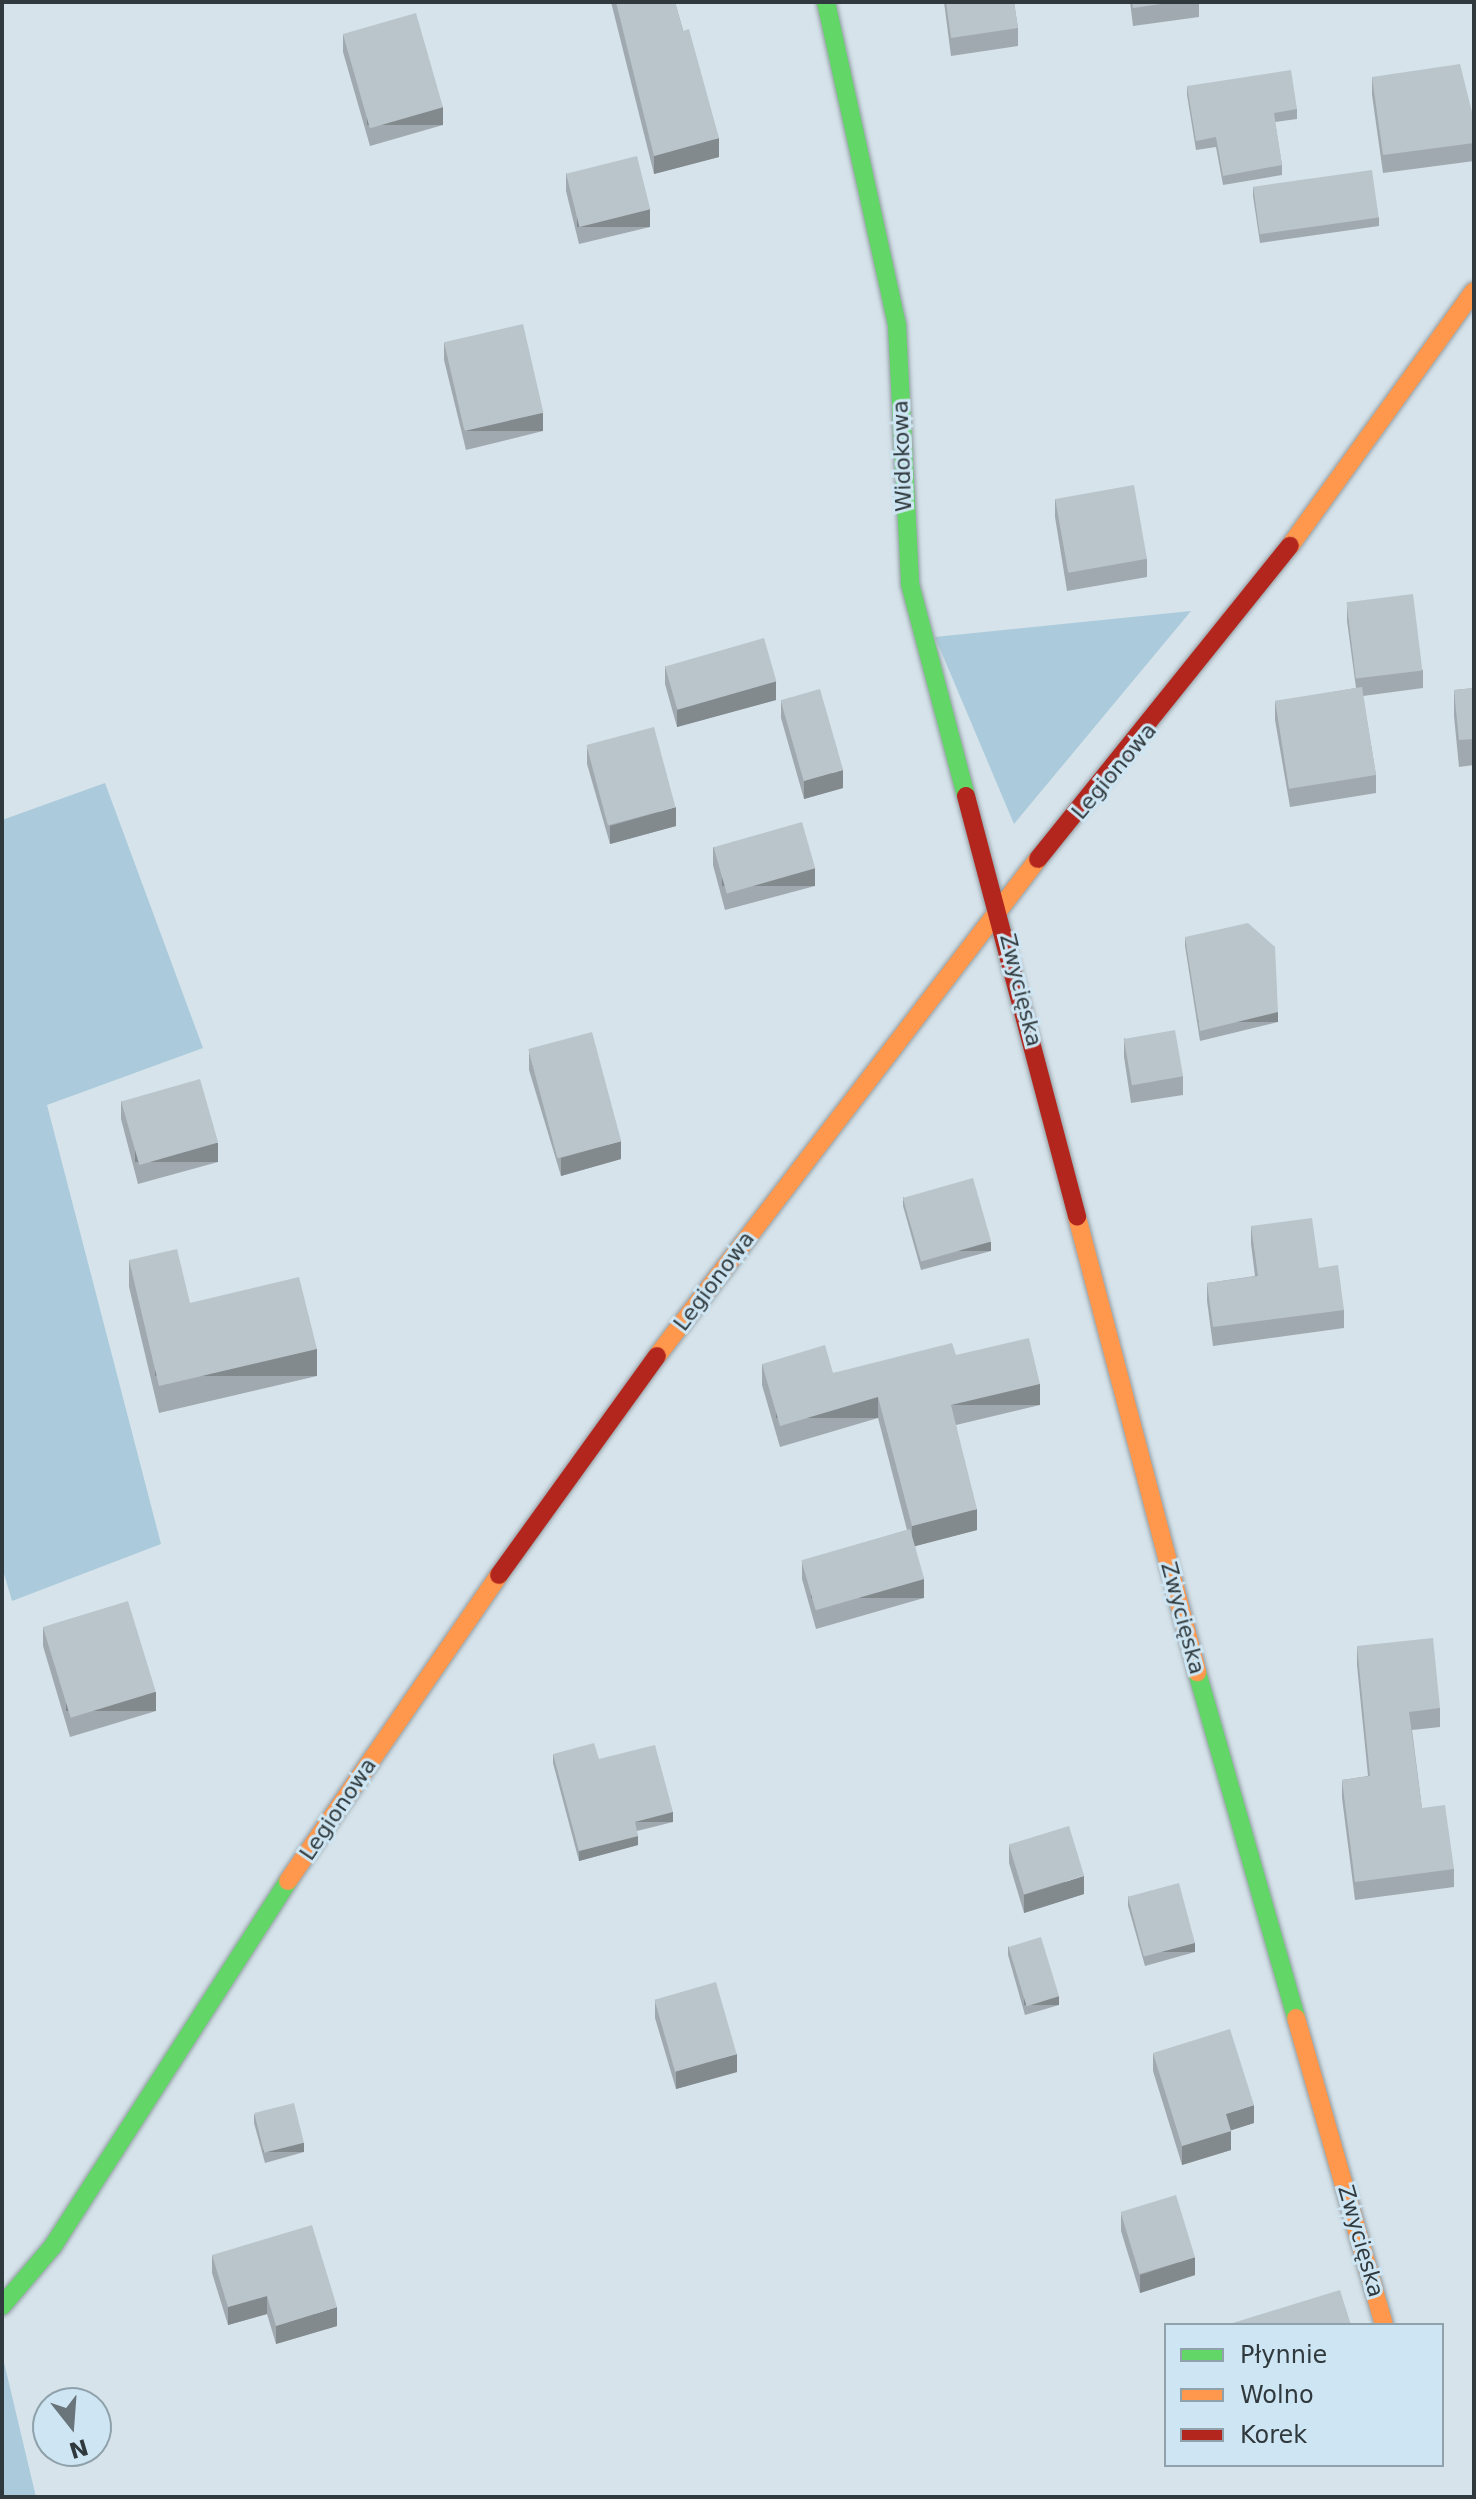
<!DOCTYPE html>
<meta charset="utf-8">
<style>
body{margin:0}
#map{position:relative;width:1476px;height:2499px;overflow:hidden;background:#d6e3eb;font-family:"DejaVu Sans",sans-serif}
div>[style]{position:absolute}
[style*='--x']{left:calc(var(--x)*1px);top:calc(var(--y)*1px);width:calc(var(--w)*1px);rotate:calc(var(--a)*1deg)}
.green>*{inset:0;background:#abcbdc}
.roads{filter:drop-shadow(0 0 2px #929da2) drop-shadow(0 0 2px #929da2)}
.fast>*{height:18px;margin:-9px;padding:0 9px;transform-origin:9px;border-radius:9px;background:#63d668}
.slow>*{height:18px;margin:-9px;padding:0 9px;transform-origin:9px;border-radius:9px;background:#ff974d}
.jam>*{height:18px;margin:-9px;padding:0 9px;transform-origin:9px;border-radius:9px;background:#b3261e}
.wall>*{inset:0;background:#a0a9af}
.shaded-wall>*{inset:0;background:#828a8e;transform-origin:0 0}
.building>*{inset:0;background:#bac5cb;transform-origin:0 0}
span{translate:-50% -50%;white-space:nowrap;text-align:center;line-height:1.15;-webkit-text-stroke:6px #cee6f3;paint-order:stroke}
.street-label{font-size:22px;color:#303a3e}
.frame{position:absolute;inset:0;border:4px solid #303a3e;pointer-events:none}
.legend{position:absolute;left:1164px;top:2323px;width:280px;height:144px;box-sizing:border-box;background:#cee6f3;border:2px solid #8fa1ab;margin:0;padding:10px 14px;list-style:none;font-size:24px;color:#303a3e}
.legend li{display:flex;align-items:center;gap:16px;height:40px}
.legend b{width:40px;border:2px solid #8fa1ab}
.north{position:absolute;left:32px;top:2387px;width:80px;height:80px;box-sizing:border-box;background:#cee6f3;border:2px solid #8fa1ab;border-radius:50%;rotate:163deg;font-size:22px;font-weight:700;line-height:32px;text-align:center;color:#303a3e}
.north::after{content:'';display:block;margin:auto;width:28px;height:36px;background:#6a757b;clip-path:polygon(50% 0,100% 100%,50% 72%,0 100%)}
</style>
<div id="map">
<div class="green">
<div style="clip-path:polygon(1191px 611px,1014px 824px,935px 637px)"></div>
<div style="clip-path:polygon(105px 783px,203px 1048px,47px 1105px,161px 1544px,12px 1601px,2px 1567px,2px 820px)"></div>
<div style="clip-path:polygon(2px 2354px,36px 2497px,2px 2497px)"></div>
</div>
<div class="roads">
<div class="fast">
<div style="--x:826;--y:2;--w:331;--a:77.6"></div>
<div style="--x:897;--y:325;--w:259;--a:87.1"></div>
<div style="--x:910;--y:584;--w:219;--a:75.2"></div>
<div style="--x:1197;--y:1672;--w:360;--a:74"></div>
<div style="--x:2;--y:2306;--w:79;--a:-49.6"></div>
<div style="--x:53;--y:2246;--w:434;--a:-57.2"></div>
</div>
<div class="slow">
<div style="--x:1290;--y:546;--w:314;--a:-54.2"></div>
<div style="--x:1077;--y:1217;--w:471;--a:75.2"></div>
<div style="--x:657;--y:1356;--w:626;--a:-52.53"></div>
<div style="--x:288;--y:1881;--w:372;--a:-55.4"></div>
<div style="--x:1296;--y:2018;--w:319;--a:74"></div>
</div>
<div class="jam">
<div style="--x:966;--y:796;--w:435;--a:75.2"></div>
<div style="--x:1038;--y:859;--w:402;--a:-51.2"></div>
<div style="--x:499;--y:1575;--w:270;--a:-54.2"></div>
</div>
</div>
<div class="wall">
<div style="clip-path:polygon(611px 2px,675px 2px,719px 157px,654px 174px)"></div>
<div style="clip-path:polygon(944px 2px,1014px 2px,1018px 28px,1018px 46px,951px 56px)"></div>
<div style="clip-path:polygon(1130px 2px,1199px 2px,1199px 17px,1133px 26px)"></div>
<div style="clip-path:polygon(343px 34px,443px 125px,370px 146px,343px 52px)"></div>
<div style="clip-path:polygon(1372px 77px,1474px 120px,1474px 161px,1383px 173px,1372px 95px)"></div>
<div style="clip-path:polygon(1187px 86px,1297px 109px,1297px 119px,1275px 122px,1282px 165px,1282px 175px,1223px 185px,1216px 147px,1196px 150px,1187px 95px)"></div>
<div style="clip-path:polygon(566px 173px,650px 227px,579px 244px,566px 191px)"></div>
<div style="clip-path:polygon(1253px 187px,1379px 217px,1379px 226px,1260px 243px,1253px 196px)"></div>
<div style="clip-path:polygon(444px 342px,543px 431px,466px 450px,444px 360px)"></div>
<div style="clip-path:polygon(1055px 499px,1147px 559px,1147px 577px,1067px 591px,1055px 517px)"></div>
<div style="clip-path:polygon(1347px 603px,1423px 670px,1423px 688px,1363px 696px,1376px 775px,1376px 793px,1290px 807px,1275px 720px,1275px 702px,1356px 688px,1347px 621px)"></div>
<div style="clip-path:polygon(665px 666px,776px 700px,677px 727px,665px 684px)"></div>
<div style="clip-path:polygon(1474px 688px,1474px 765px,1459px 767px,1454px 716px,1454px 690px)"></div>
<div style="clip-path:polygon(781px 700px,843px 788px,804px 799px,781px 718px)"></div>
<div style="clip-path:polygon(587px 746px,676px 826px,610px 844px,587px 764px)"></div>
<div style="clip-path:polygon(713px 847px,815px 886px,725px 910px,713px 865px)"></div>
<div style="clip-path:polygon(1185px 937px,1278px 1022px,1200px 1041px,1185px 946px)"></div>
<div style="clip-path:polygon(1124px 1038px,1183px 1076px,1183px 1095px,1131px 1103px,1124px 1057px)"></div>
<div style="clip-path:polygon(529px 1052px,621px 1159px,561px 1176px,529px 1070px)"></div>
<div style="clip-path:polygon(121px 1101px,218px 1162px,138px 1184px,121px 1119px)"></div>
<div style="clip-path:polygon(903px 1197px,991px 1251px,921px 1270px,903px 1206px)"></div>
<div style="clip-path:polygon(1251px 1226px,1319px 1268px,1344px 1310px,1344px 1328px,1213px 1346px,1207px 1301px,1207px 1283px,1255px 1276px,1251px 1244px)"></div>
<div style="clip-path:polygon(129px 1260px,190px 1303px,317px 1376px,159px 1413px,129px 1287px)"></div>
<div style="clip-path:polygon(956px 1355px,1040px 1405px,956px 1425px,977px 1530px,915px 1546px,924px 1598px,816px 1629px,802px 1579px,802px 1561px,907px 1530px,878px 1418px,780px 1447px,762px 1385px,762px 1364px,833px 1373px)"></div>
<div style="clip-path:polygon(43px 1627px,156px 1711px,70px 1737px,43px 1646px)"></div>
<div style="clip-path:polygon(1357px 1646px,1440px 1708px,1440px 1727px,1412px 1730px,1422px 1808px,1454px 1869px,1454px 1887px,1355px 1900px,1342px 1798px,1342px 1780px,1368px 1776px,1357px 1665px)"></div>
<div style="clip-path:polygon(553px 1754px,599px 1759px,673px 1822px,637px 1831px,638px 1845px,579px 1861px,553px 1763px)"></div>
<div style="clip-path:polygon(1009px 1845px,1084px 1894px,1024px 1913px,1009px 1863px)"></div>
<div style="clip-path:polygon(1128px 1896px,1195px 1952px,1145px 1966px,1128px 1906px)"></div>
<div style="clip-path:polygon(1008px 1946px,1059px 2005px,1025px 2015px,1008px 1955px)"></div>
<div style="clip-path:polygon(655px 2000px,737px 2072px,676px 2089px,655px 2018px)"></div>
<div style="clip-path:polygon(1153px 2053px,1254px 2123px,1231px 2130px,1231px 2150px,1182px 2165px,1153px 2071px)"></div>
<div style="clip-path:polygon(254px 2114px,304px 2152px,265px 2163px,254px 2123px)"></div>
<div style="clip-path:polygon(1121px 2213px,1195px 2275px,1140px 2293px,1121px 2231px)"></div>
<div style="clip-path:polygon(212px 2255px,337px 2326px,276px 2344px,267px 2314px,228px 2325px,212px 2273px)"></div>
</div>
<div class="shaded-wall">
<div style="left:443px;top:107px;width:18px;height:76px;rotate:90deg"></div>
<div style="clip-path:polygon(719px 138px,719px 157px,654px 174px,654px 156px)"></div>
<div style="left:650px;top:209px;width:18px;height:73px;rotate:90deg"></div>
<div style="left:543px;top:413px;width:18px;height:79px;rotate:90deg"></div>
<div style="clip-path:polygon(776px 681px,776px 700px,677px 727px,677px 709px)"></div>
<div style="clip-path:polygon(843px 770px,843px 788px,804px 799px,804px 781px)"></div>
<div style="clip-path:polygon(676px 807px,676px 826px,610px 844px,610px 826px)"></div>
<div style="left:815px;top:868px;width:18px;height:93px;rotate:90deg"></div>
<div style="left:1278px;top:1012px;width:10px;height:80px;rotate:90deg"></div>
<div style="clip-path:polygon(621px 1141px,621px 1159px,561px 1176px,561px 1158px)"></div>
<div style="left:218px;top:1143px;width:19px;height:83px;rotate:90deg"></div>
<div style="left:991px;top:1242px;width:9px;height:73px;rotate:90deg"></div>
<div style="left:317px;top:1349px;width:27px;height:162px;rotate:90deg"></div>
<div style="left:1040px;top:1384px;width:21px;height:91px;rotate:90deg"></div>
<div style="left:878px;top:1397px;width:21px;height:102px;rotate:90deg"></div>
<div style="clip-path:polygon(977px 1509px,977px 1530px,912px 1547px,912px 1526px)"></div>
<div style="left:924px;top:1579px;width:19px;height:113px;rotate:90deg"></div>
<div style="left:156px;top:1692px;width:19px;height:90px;rotate:90deg"></div>
<div style="left:673px;top:1812px;width:10px;height:39px;rotate:90deg"></div>
<div style="clip-path:polygon(638px 1836px,638px 1845px,579px 1861px,579px 1851px)"></div>
<div style="clip-path:polygon(1084px 1876px,1084px 1894px,1024px 1913px,1024px 1895px)"></div>
<div style="left:1195px;top:1943px;width:9px;height:52px;rotate:90deg"></div>
<div style="left:1059px;top:1996px;width:9px;height:35px;rotate:90deg"></div>
<div style="clip-path:polygon(737px 2054px,737px 2072px,676px 2089px,676px 2071px)"></div>
<div style="clip-path:polygon(1254px 2105px,1254px 2123px,1226px 2132px,1226px 2114px)"></div>
<div style="clip-path:polygon(1231px 2131px,1231px 2150px,1182px 2165px,1182px 2146px)"></div>
<div style="left:304px;top:2143px;width:9px;height:41px;rotate:90deg"></div>
<div style="clip-path:polygon(1195px 2257px,1195px 2275px,1140px 2293px,1140px 2275px)"></div>
<div style="clip-path:polygon(267px 2296px,267px 2314px,228px 2325px,228px 2307px)"></div>
<div style="clip-path:polygon(337px 2307px,337px 2326px,276px 2344px,276px 2326px)"></div>
</div>
<div class="building">
<div style="clip-path:polygon(616px 2px,675px 2px,683px 31px,689px 29px,719px 138px,654px 156px)"></div>
<div style="clip-path:polygon(946px 2px,1014px 2px,1018px 28px,951px 38px)"></div>
<div style="clip-path:polygon(1132px 2px,1175px 2px,1133px 8px)"></div>
<div style="left:416px;top:13px;width:98px;height:76px;rotate:74deg"></div>
<div style="clip-path:polygon(1460px 64px,1474px 120px,1474px 143px,1383px 155px,1372px 77px)"></div>
<div style="clip-path:polygon(1291px 70px,1297px 109px,1274px 113px,1282px 165px,1223px 176px,1216px 137px,1196px 141px,1187px 86px)"></div>
<div style="left:637px;top:156px;width:55px;height:73px;rotate:76deg"></div>
<div style="left:1372px;top:170px;width:48px;height:120px;rotate:82deg"></div>
<div style="left:523px;top:324px;width:91px;height:81px;rotate:77deg"></div>
<div style="left:1134px;top:485px;width:75px;height:80px;rotate:80deg"></div>
<div style="left:1413px;top:594px;width:77px;height:67px;rotate:83deg"></div>
<div style="left:764px;top:638px;width:45px;height:103px;rotate:74deg"></div>
<div style="left:1362px;top:687px;width:89px;height:88px;rotate:81deg"></div>
<div style="clip-path:polygon(1474px 688px,1474px 739px,1459px 740px,1454px 690px)"></div>
<div style="left:820px;top:689px;width:84px;height:41px;rotate:74deg"></div>
<div style="left:654px;top:727px;width:83px;height:70px;rotate:75deg"></div>
<div style="left:802px;top:822px;width:48px;height:92px;rotate:74deg"></div>
<div style="clip-path:polygon(1248px 923px,1275px 947px,1278px 1012px,1200px 1031px,1185px 937px)"></div>
<div style="left:1175px;top:1030px;width:47px;height:52px;rotate:80deg"></div>
<div style="left:592px;top:1032px;width:113px;height:66px;rotate:75deg"></div>
<div style="left:200px;top:1079px;width:66px;height:82px;rotate:74deg"></div>
<div style="left:973px;top:1178px;width:66px;height:73px;rotate:74deg"></div>
<div style="clip-path:polygon(1312px 1218px,1319px 1268px,1338px 1265px,1344px 1310px,1213px 1327px,1207px 1283px,1258px 1276px,1251px 1226px)"></div>
<div style="clip-path:polygon(177px 1249px,190px 1303px,299px 1277px,317px 1349px,159px 1386px,129px 1260px)"></div>
<div style="clip-path:polygon(1029px 1338px,1040px 1384px,951px 1405px,977px 1509px,912px 1526px,878px 1397px,780px 1426px,762px 1364px,825px 1345px,833px 1373px,952px 1343px,956px 1355px)"></div>
<div style="left:910px;top:1529px;width:52px;height:113px;rotate:74deg"></div>
<div style="left:128px;top:1601px;width:95px;height:89px;rotate:73deg"></div>
<div style="clip-path:polygon(1433px 1638px,1440px 1708px,1409px 1712px,1422px 1808px,1445px 1805px,1454px 1869px,1355px 1882px,1342px 1780px,1370px 1776px,1357px 1646px)"></div>
<div style="clip-path:polygon(594px 1743px,599px 1759px,655px 1745px,673px 1812px,635px 1822px,638px 1836px,579px 1851px,553px 1754px)"></div>
<div style="left:1069px;top:1826px;width:52px;height:63px;rotate:73deg"></div>
<div style="left:1179px;top:1883px;width:62px;height:53px;rotate:75deg"></div>
<div style="left:1041px;top:1937px;width:62px;height:34px;rotate:73deg"></div>
<div style="left:716px;top:1982px;width:75px;height:64px;rotate:74deg"></div>
<div style="clip-path:polygon(1230px 2029px,1254px 2105px,1226px 2114px,1231px 2131px,1182px 2146px,1153px 2053px)"></div>
<div style="left:294px;top:2103px;width:41px;height:41px;rotate:76deg"></div>
<div style="left:1176px;top:2195px;width:65px;height:58px;rotate:73deg"></div>
<div style="clip-path:polygon(312px 2225px,337px 2307px,276px 2326px,267px 2296px,228px 2307px,212px 2255px)"></div>
<div style="clip-path:polygon(1340px 2290px,1351px 2325px,1226px 2325px)"></div>
</div>
<div class="street-label">
<span style="left:902px;top:456px;rotate:-92deg">Widokowa</span>
<span style="left:1114px;top:771px;rotate:-50deg">Legionowa</span>
<span style="left:1021px;top:990px;rotate:76deg">Zwycięska</span>
<span style="left:714px;top:1281px;rotate:-53deg">Legionowa</span>
<span style="left:1183px;top:1618px;rotate:75deg">Zwycięska</span>
<span style="left:338px;top:1809px;rotate:-56deg">Legionowa</span>
<span style="left:1361px;top:2241px;rotate:74deg">Zwycięska</span>
</div>
<div class="frame"></div>
<ul class="legend">
<li><b style="height:10px;background:#63d668"></b>Płynnie</li>
<li><b style="height:10px;background:#ff974d"></b>Wolno</li>
<li><b style="height:10px;background:#b3261e"></b>Korek</li>
</ul>
<div class="north">N</div>
</div>
